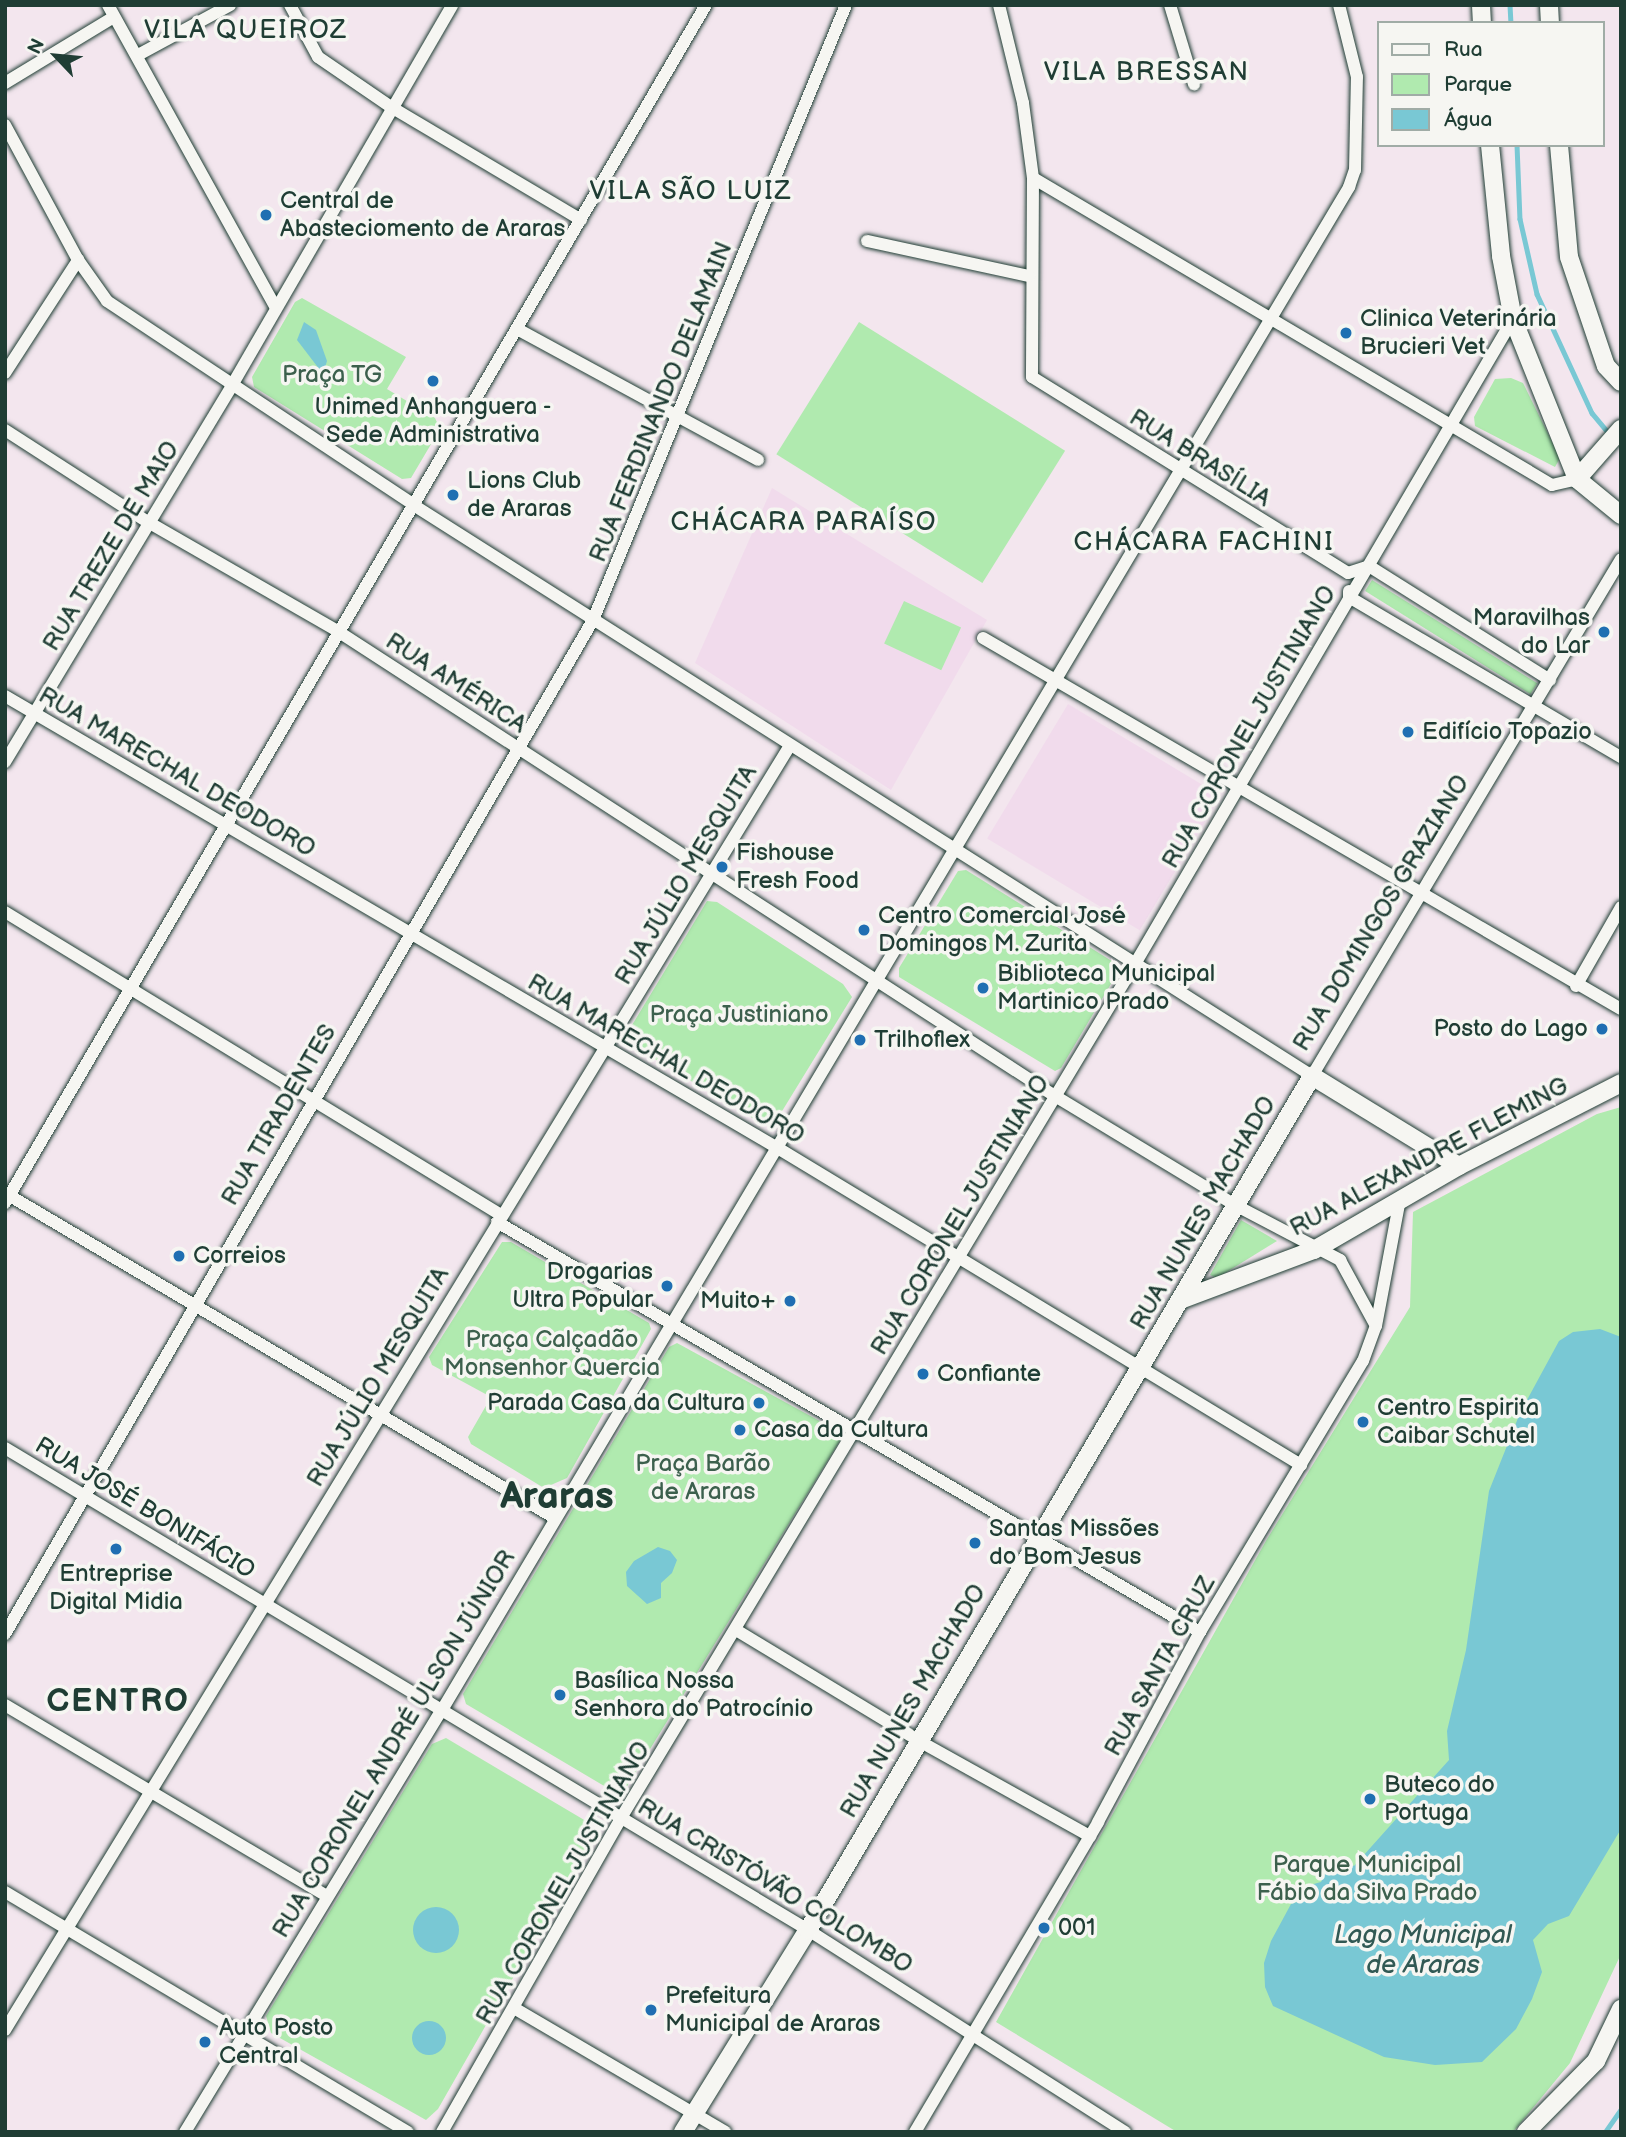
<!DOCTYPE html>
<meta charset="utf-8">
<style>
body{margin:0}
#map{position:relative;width:1626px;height:2137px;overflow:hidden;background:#f3e6ee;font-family:"Balsamiq Sans",sans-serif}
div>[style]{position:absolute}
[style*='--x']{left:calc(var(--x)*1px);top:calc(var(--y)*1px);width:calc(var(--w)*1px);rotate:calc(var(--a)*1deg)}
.built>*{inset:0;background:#f1dbec;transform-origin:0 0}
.green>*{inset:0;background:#b0eaaf;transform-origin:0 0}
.water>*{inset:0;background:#79c8d4}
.round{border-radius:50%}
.stream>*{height:4.5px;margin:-2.25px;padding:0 2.25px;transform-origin:2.25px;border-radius:2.25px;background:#79c8d4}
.roads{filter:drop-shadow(0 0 2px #1f3d34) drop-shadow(0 0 2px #1f3d34)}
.street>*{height:12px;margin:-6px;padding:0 6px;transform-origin:6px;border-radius:6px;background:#f6f6f2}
.secondary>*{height:18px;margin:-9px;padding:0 9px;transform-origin:9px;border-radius:9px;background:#f6f6f2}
.dots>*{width:19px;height:19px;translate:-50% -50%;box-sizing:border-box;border:4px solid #f6f6f2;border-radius:50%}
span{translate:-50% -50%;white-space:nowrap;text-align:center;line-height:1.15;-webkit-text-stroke:7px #f6f6f2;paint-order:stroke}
.poi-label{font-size:24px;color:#1f3d34}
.left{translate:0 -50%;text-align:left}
.right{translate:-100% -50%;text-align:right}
.park-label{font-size:24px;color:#3c604d}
.street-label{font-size:24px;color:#1f3d34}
.neighbourhood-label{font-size:26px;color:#1f3d34;letter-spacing:2px}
.water-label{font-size:26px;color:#315954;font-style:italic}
.district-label{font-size:32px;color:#1f3d34;font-weight:700;letter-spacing:2px}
.town-label{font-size:38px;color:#1f3d34;font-weight:700}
.frame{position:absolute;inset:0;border:7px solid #1f3d34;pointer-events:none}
.legend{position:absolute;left:1377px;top:21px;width:228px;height:126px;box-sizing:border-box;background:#f6f6f2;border:2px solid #a0aca6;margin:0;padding:9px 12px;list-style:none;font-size:21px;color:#1f3d34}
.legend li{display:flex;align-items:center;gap:14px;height:35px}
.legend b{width:35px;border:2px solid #a0aca6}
.north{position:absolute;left:21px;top:21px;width:70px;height:70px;-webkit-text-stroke:5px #f6f6f2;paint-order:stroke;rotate:296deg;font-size:19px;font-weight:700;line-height:28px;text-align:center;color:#1f3d34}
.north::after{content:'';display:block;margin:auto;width:24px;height:32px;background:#1f3d34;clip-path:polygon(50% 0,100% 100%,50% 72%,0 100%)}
</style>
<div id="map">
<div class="built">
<div style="clip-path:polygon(772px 488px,987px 620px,891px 790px,695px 663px)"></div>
<div style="left:1068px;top:704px;width:178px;height:157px;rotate:31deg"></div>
</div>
<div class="green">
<div style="clip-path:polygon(302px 298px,406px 357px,387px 389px,435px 418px,440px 429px,411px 478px,402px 479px,254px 387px,252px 377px,295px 302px)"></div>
<div style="left:859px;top:322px;width:243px;height:156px;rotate:32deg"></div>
<div style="clip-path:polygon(1511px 378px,1523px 383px,1560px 458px,1555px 467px,1475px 426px,1474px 417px,1495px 379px)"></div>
<div style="left:1372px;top:580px;width:195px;height:13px;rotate:32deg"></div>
<div style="left:904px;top:601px;width:63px;height:47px;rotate:25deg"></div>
<div style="clip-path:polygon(966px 870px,1115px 963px,1118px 972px,1061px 1068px,1055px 1071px,899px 977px,899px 968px,958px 871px)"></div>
<div style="clip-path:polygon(707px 901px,717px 902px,843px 984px,852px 997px,776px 1121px,764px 1125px,623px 1040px)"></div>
<div style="clip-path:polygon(1621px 1107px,1621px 1954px,1570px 2063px,1513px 2132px,1177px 2132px,996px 2022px,1267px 1539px,1410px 1307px,1413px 1212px,1597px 1114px)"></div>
<div style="clip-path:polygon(1241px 1220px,1277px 1241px,1217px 1278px,1210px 1275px)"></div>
<div style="clip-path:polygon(502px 1242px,511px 1242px,649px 1323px,651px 1329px,567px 1478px,544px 1488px,471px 1444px,468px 1437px,491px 1397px,432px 1365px,429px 1357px)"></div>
<div style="clip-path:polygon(677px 1343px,838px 1431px,841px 1439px,626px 1788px,616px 1793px,466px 1704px,463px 1694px,669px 1347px)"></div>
<div style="clip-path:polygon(446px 1738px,591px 1824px,594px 1836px,438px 2109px,426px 2120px,271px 2033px,266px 2016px,432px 1744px)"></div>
</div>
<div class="water">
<div style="clip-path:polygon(304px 322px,316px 330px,327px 361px,323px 374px,297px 340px)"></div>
<div style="clip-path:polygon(1600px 1329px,1621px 1337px,1621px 1829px,1569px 1916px,1548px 1924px,1533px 1940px,1542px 1972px,1532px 1999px,1516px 2029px,1482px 2062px,1435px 2065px,1384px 2057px,1273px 2006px,1265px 1987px,1264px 1963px,1271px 1941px,1291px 1904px,1310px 1897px,1310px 1885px,1321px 1882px,1325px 1873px,1337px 1872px,1343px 1860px,1354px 1866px,1449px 1760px,1447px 1731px,1466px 1650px,1489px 1491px,1520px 1413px,1559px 1341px,1573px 1332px)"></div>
<div style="clip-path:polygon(658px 1547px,670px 1551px,677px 1560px,672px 1573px,661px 1583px,661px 1598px,647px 1604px,627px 1586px,626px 1572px,634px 1561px)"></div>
<div class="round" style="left:413px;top:1907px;width:46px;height:46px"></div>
<div class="round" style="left:412px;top:2021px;width:34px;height:34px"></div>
</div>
<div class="stream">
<div style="--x:1510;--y:5;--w:18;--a:87"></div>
<div style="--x:1517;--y:145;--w:74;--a:87.7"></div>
<div style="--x:1520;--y:219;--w:77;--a:77.2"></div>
<div style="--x:1537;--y:294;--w:131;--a:65.2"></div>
<div style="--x:1592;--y:413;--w:30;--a:50"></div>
<div style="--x:1605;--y:2132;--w:28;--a:-55"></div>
</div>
<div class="roads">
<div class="street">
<div style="--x:108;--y:5;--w:344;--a:61"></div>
<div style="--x:290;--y:5;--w:59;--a:61.7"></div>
<div style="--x:318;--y:57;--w:88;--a:34.4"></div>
<div style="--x:391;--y:107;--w:221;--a:30.7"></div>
<div style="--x:999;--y:5;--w:101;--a:76.2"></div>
<div style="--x:1023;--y:103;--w:76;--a:82.4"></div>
<div style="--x:1033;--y:178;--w:199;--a:90.3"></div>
<div style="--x:1032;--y:377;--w:372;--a:31.8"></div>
<div style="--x:1348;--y:573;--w:22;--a:-18"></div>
<div style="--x:1369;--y:566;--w:214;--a:32.2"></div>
<div style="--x:1170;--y:5;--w:83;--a:73.1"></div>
<div style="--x:138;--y:55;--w:105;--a:-28.5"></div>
<div style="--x:5;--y:83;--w:127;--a:-31.2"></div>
<div style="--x:5;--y:125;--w:153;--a:61.6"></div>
<div style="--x:78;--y:260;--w:50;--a:54.7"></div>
<div style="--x:107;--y:301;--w:370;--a:33.6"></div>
<div style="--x:415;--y:506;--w:1063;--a:32.43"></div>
<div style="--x:1312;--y:1076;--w:602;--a:-59.13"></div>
<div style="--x:1033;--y:178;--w:603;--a:30.61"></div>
<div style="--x:1552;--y:485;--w:26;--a:-13"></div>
<div style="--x:867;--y:241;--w:166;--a:12.2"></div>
<div style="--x:519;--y:330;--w:272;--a:28.5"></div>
<div style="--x:5;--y:373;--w:135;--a:-57.1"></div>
<div style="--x:5;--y:430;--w:170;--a:32.8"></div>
<div style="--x:148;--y:522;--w:220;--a:29.9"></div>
<div style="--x:339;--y:632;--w:853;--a:32.95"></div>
<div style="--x:1055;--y:1096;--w:210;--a:31.2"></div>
<div style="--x:1235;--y:1205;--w:119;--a:27.6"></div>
<div style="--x:1340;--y:1260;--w:75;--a:61.4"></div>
<div style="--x:1349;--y:591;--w:6;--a:90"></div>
<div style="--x:1349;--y:597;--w:316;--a:30.5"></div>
<div style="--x:983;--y:638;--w:738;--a:30.18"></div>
<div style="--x:5;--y:696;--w:893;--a:30.33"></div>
<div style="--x:776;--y:1147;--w:614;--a:31.2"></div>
<div style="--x:5;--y:762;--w:438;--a:-58.9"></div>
<div style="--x:231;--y:387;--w:441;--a:-59.9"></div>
<div style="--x:5;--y:912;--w:581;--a:31.42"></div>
<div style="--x:1576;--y:986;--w:91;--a:-60.3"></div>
<div style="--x:5;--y:1193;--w:637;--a:30.59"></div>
<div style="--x:5;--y:1203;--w:1388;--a:-59.67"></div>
<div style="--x:497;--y:1222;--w:814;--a:30.25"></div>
<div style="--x:5;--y:1448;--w:937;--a:30.97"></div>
<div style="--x:808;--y:1930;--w:376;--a:32.5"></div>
<div style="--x:736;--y:1630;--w:214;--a:31.2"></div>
<div style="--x:919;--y:1741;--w:196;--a:29.1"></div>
<div style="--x:5;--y:1634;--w:1172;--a:-59.89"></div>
<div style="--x:593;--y:620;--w:665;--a:-67.64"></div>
<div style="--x:5;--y:1705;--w:374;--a:30.7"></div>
<div style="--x:5;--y:1892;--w:469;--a:30.8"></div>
<div style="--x:514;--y:2008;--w:245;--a:30.4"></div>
<div style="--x:5;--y:2030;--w:1504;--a:-58.57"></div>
<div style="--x:185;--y:2132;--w:494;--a:-58.7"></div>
<div style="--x:442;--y:1710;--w:1773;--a:-59.22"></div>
<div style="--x:1349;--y:187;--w:18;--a:-71"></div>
<div style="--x:1355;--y:170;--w:93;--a:-88.8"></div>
<div style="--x:1357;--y:77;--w:74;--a:-104"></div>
<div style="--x:442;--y:2132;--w:361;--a:-60.3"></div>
<div style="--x:621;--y:1818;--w:997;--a:-58.96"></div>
<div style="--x:1135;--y:964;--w:748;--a:-59.63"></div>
<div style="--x:915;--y:2132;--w:360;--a:-59.4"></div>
<div style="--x:1098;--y:1822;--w:216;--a:-61.8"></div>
<div style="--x:1200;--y:1632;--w:316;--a:-59"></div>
<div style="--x:1363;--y:1361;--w:37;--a:-70"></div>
<div style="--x:1376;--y:1326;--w:124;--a:-79.3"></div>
</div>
<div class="secondary">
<div style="--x:1481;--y:5;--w:18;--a:87"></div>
<div style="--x:1549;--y:5;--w:18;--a:87"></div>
<div style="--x:1490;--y:145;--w:112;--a:84.3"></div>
<div style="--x:1501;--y:256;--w:64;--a:79.2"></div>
<div style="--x:1513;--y:319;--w:172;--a:68.2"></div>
<div style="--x:1577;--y:479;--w:57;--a:39.3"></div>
<div style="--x:1559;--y:145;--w:112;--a:84.9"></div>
<div style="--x:1569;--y:257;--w:115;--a:71.3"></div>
<div style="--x:1606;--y:366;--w:22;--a:47"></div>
<div style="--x:1577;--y:479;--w:67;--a:-48.7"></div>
<div style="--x:1180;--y:1300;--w:143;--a:-20.5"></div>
<div style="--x:1314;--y:1250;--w:168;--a:-30.1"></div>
<div style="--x:1459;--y:1166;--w:182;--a:-27.1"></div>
<div style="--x:683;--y:2132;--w:238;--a:-58.3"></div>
<div style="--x:808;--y:1930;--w:992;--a:-59.45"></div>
<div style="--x:1312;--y:1076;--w:172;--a:31.5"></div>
<div style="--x:1526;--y:2132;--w:100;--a:-45.4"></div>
<div style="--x:1596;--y:2061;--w:58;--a:-64.3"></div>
</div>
</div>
<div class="dots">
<div style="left:266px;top:215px;background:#1f6fb2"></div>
<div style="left:1346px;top:333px;background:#1f6fb2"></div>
<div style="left:433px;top:381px;background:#1f6fb2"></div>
<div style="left:453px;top:495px;background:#1f6fb2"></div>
<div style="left:1604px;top:632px;background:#1f6fb2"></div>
<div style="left:1408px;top:732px;background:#1f6fb2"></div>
<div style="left:722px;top:867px;background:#1f6fb2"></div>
<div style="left:864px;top:930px;background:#1f6fb2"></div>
<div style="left:983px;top:988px;background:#1f6fb2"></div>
<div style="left:1602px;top:1029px;background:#1f6fb2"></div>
<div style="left:860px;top:1040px;background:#1f6fb2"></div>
<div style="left:179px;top:1256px;background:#1f6fb2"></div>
<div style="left:667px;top:1286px;background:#1f6fb2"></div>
<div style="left:790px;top:1301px;background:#1f6fb2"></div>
<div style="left:923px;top:1374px;background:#1f6fb2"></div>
<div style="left:759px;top:1403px;background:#1f6fb2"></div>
<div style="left:1363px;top:1422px;background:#1f6fb2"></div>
<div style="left:740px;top:1430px;background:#1f6fb2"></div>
<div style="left:975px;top:1543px;background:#1f6fb2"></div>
<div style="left:116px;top:1549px;background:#1f6fb2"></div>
<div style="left:560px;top:1695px;background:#1f6fb2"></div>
<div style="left:1370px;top:1799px;background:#1f6fb2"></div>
<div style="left:1044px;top:1928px;background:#1f6fb2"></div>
<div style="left:651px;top:2010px;background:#1f6fb2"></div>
<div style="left:205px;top:2042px;background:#1f6fb2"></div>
</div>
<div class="poi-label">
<span class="left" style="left:280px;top:215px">Central de<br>Abasteciomento de Araras</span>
<span class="left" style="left:1360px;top:333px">Clinica Veterinária<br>Brucieri Vet</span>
<span style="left:433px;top:421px">Unimed Anhanguera -<br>Sede Administrativa</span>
<span class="left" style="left:467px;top:495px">Lions Club<br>de Araras</span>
<span class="right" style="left:1590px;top:632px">Maravilhas<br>do Lar</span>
<span class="left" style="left:1422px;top:732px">Edifício Topazio</span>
<span class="left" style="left:736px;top:867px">Fishouse<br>Fresh Food</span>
<span class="left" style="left:878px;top:930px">Centro Comercial José<br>Domingos M. Zurita</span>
<span class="left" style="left:997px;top:988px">Biblioteca Municipal<br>Martinico Prado</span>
<span class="right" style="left:1588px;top:1029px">Posto do Lago</span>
<span class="left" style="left:874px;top:1040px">Trilhoflex</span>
<span class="left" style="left:193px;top:1256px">Correios</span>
<span class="right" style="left:653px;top:1286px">Drogarias<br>Ultra Popular</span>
<span class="right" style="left:776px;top:1301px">Muito+</span>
<span class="left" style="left:937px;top:1374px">Confiante</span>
<span class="right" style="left:745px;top:1403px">Parada Casa da Cultura</span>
<span class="left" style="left:1377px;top:1422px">Centro Espirita<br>Caibar Schutel</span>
<span class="left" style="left:754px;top:1430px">Casa da Cultura</span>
<span class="left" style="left:989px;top:1543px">Santas Missões<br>do Bom Jesus</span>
<span style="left:116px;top:1588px">Entreprise<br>Digital Midia</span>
<span class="left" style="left:574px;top:1695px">Basílica Nossa<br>Senhora do Patrocínio</span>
<span class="left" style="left:1384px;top:1799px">Buteco do<br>Portuga</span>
<span class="left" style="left:1058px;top:1928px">001</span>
<span class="left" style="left:665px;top:2010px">Prefeitura<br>Municipal de Araras</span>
<span class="left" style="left:219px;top:2042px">Auto Posto<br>Central</span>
</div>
<div class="park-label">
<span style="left:332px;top:375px">Praça TG</span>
<span style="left:739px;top:1015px">Praça Justiniano</span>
<span style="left:552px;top:1354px">Praça Calçadão<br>Monsenhor Quercia</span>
<span style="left:703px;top:1478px">Praça Barão<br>de Araras</span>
<span style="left:1367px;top:1879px">Parque Municipal<br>Fábio da Silva Prado</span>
</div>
<div class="street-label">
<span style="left:661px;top:402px;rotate:-68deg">RUA FERDINANDO DELAMAIN</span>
<span style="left:1200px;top:458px;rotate:32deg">RUA BRASÍLIA</span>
<span style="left:111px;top:546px;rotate:-59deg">RUA TREZE DE MAIO</span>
<span style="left:456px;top:683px;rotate:33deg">RUA AMÉRICA</span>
<span style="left:1249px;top:727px;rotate:-60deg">RUA CORONEL JUSTINIANO</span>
<span style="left:177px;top:772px;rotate:30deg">RUA MARECHAL DEODORO</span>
<span style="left:686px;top:875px;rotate:-59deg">RUA JÚLIO MESQUITA</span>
<span style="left:1381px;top:913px;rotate:-59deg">RUA DOMINGOS GRAZIANO</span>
<span style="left:666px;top:1059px;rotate:30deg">RUA MARECHAL DEODORO</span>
<span style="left:279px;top:1115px;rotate:-60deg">RUA TIRADENTES</span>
<span style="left:1429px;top:1157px;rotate:-28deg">RUA ALEXANDRE FLEMING</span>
<span style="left:1203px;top:1213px;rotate:-60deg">RUA NUNES MACHADO</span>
<span style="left:960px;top:1215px;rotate:-59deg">RUA CORONEL JUSTINIANO</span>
<span style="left:378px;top:1377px;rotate:-59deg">RUA JÚLIO MESQUITA</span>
<span style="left:145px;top:1508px;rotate:31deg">RUA JOSÉ BONIFÁCIO</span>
<span style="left:1160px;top:1666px;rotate:-61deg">RUA SANTA CRUZ</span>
<span style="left:913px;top:1701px;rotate:-60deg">RUA NUNES MACHADO</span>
<span style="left:394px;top:1744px;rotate:-59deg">RUA CORONEL ANDRÉ ULSON JÚNIOR</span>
<span style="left:563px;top:1883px;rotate:-60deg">RUA CORONEL JUSTINIANO</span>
<span style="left:775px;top:1886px;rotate:31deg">RUA CRISTÓVÃO COLOMBO</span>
</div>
<div class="neighbourhood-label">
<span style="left:246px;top:31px">VILA QUEIROZ</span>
<span style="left:1147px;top:73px">VILA BRESSAN</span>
<span style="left:691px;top:192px">VILA SÃO LUIZ</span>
<span style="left:804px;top:523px">CHÁCARA PARAÍSO</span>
<span style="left:1204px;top:543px">CHÁCARA FACHINI</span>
</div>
<div class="water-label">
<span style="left:1423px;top:1951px">Lago Municipal<br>de Araras</span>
</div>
<div class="district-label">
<span style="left:118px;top:1702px">CENTRO</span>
</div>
<div class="town-label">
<span style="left:557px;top:1497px">Araras</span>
</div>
<div class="frame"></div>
<ul class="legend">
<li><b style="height:9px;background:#f6f6f2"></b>Rua</li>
<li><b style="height:19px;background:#b0eaaf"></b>Parque</li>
<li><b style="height:19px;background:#79c8d4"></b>Água</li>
</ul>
<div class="north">N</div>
</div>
